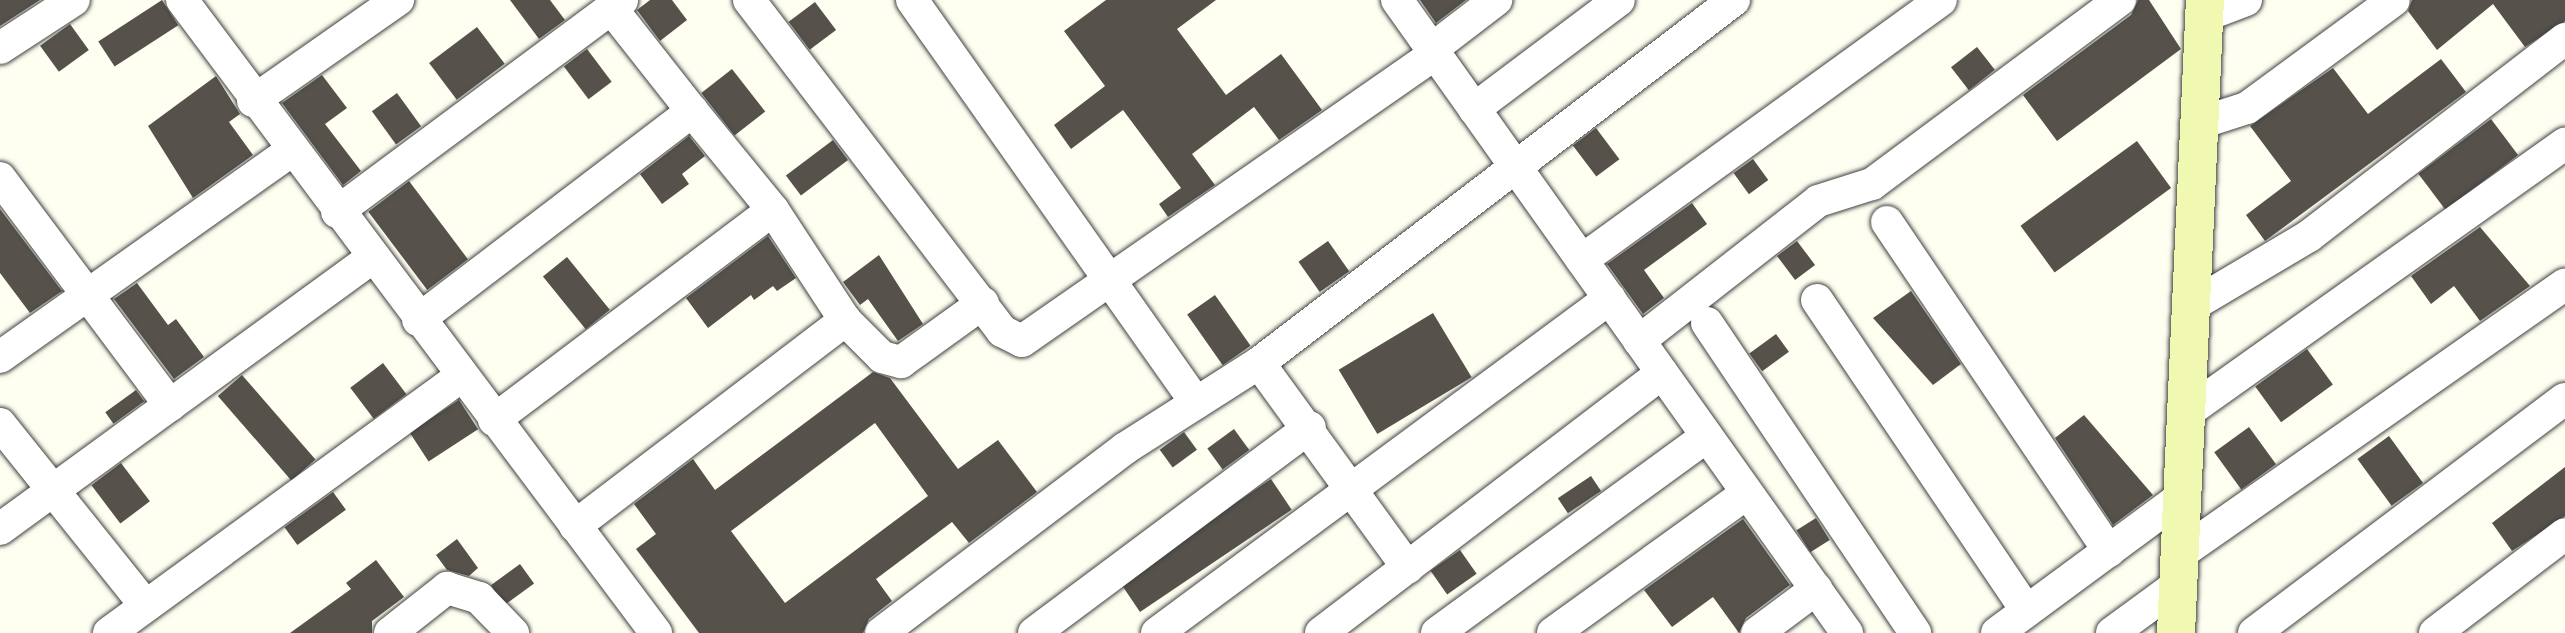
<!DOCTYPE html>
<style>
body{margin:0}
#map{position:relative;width:2565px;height:633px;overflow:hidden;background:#fefef1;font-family:"Times New Roman",serif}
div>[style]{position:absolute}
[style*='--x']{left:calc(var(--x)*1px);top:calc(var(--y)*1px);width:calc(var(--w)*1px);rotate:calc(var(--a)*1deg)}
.building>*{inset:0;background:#56524b;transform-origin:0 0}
.roads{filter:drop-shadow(0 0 2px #414141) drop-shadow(0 0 2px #414141)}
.street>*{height:32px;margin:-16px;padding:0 16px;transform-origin:16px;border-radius:16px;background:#fff}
.secondary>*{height:38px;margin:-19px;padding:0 19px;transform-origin:19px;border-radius:19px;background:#f1f8b1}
span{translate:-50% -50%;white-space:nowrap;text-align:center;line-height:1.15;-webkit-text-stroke:7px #fff;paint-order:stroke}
</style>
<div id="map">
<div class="building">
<div style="clip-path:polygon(0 0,40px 0,0 26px)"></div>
<div style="left:162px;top:0;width:30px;height:76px;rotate:57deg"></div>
<div style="clip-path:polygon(510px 0,550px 0,565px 20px,539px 39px)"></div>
<div style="clip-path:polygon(650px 0,672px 0,687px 20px,660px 41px,637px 10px)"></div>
<div style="clip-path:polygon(1106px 0,1216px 0,1177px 29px,1226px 95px,1281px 54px,1322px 110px,1279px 140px,1254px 107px,1192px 154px,1215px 185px,1168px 217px,1159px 204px,1181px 188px,1123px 110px,1071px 149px,1054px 125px,1105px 86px,1064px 31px)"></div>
<div style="clip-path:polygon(1420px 0,1466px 0,1436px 23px)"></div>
<div style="clip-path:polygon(2138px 0,2149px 0,2181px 49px,2057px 141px,2023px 95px,2131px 15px)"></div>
<div style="clip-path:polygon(2412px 0,2565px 0,2565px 21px,2525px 47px,2493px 4px,2437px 50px,2408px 11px)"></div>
<div style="left:815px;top:2px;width:35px;height:33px;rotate:53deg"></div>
<div style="left:70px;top:24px;width:32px;height:37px;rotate:54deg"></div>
<div style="left:477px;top:27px;width:46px;height:60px;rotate:53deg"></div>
<div style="left:1977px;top:47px;width:29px;height:33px;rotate:52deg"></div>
<div style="left:587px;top:49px;width:41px;height:29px;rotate:53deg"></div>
<div style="clip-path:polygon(2441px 59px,2466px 92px,2265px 241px,2246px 215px,2291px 181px,2250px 126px,2333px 68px,2368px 114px)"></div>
<div style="left:732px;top:69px;width:54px;height:39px;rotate:52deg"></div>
<div style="clip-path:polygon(322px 75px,347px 108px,325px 124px,361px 171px,343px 185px,282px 103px)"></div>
<div style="clip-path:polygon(216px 76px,240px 114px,229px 122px,253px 155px,193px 198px,148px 126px)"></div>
<div style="left:397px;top:93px;width:41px;height:31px;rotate:54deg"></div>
<div style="left:2491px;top:119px;width:45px;height:91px;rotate:53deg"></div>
<div style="left:1596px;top:128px;width:39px;height:29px;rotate:53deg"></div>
<div style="clip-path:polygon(689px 136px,705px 156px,682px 174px,689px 184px,662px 204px,640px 174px)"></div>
<div style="left:833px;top:140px;width:25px;height:59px;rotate:53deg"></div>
<div style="left:2137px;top:141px;width:58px;height:144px;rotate:54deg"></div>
<div style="left:1753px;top:159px;width:26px;height:24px;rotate:54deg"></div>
<div style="left:409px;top:181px;width:98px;height:51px;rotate:53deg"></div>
<div style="clip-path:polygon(1692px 203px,1707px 224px,1644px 270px,1664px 298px,1643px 314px,1607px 264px)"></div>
<div style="clip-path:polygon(0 209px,62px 291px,30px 313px,0 273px)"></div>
<div style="clip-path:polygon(2480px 227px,2530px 286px,2480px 321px,2454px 286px,2431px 304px,2411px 276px)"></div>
<div style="clip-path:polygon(768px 236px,796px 278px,777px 291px,773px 286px,754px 300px,751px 295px,708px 328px,686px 298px)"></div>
<div style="left:1328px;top:241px;width:37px;height:36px;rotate:55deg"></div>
<div style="left:1797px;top:241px;width:30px;height:25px;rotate:53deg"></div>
<div style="clip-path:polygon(879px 255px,923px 324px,898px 341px,868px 299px,860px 305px,843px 282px)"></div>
<div style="left:567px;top:257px;width:68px;height:31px;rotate:51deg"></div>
<div style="clip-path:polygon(137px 283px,168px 325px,176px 319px,204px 357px,174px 379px,114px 299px)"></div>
<div style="clip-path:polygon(1911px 291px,1961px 364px,1933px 385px,1873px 318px)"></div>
<div style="left:1215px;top:295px;width:62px;height:34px;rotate:55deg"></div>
<div style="left:1433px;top:313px;width:75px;height:110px;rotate:59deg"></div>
<div style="left:1776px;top:334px;width:22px;height:33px;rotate:54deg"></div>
<div style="left:2307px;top:349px;width:44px;height:64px;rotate:54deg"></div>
<div style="left:383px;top:363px;width:39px;height:41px;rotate:53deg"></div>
<div style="clip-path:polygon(evenodd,873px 372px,890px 378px,958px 469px,998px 440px,1037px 492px,969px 543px,952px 522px,876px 579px,892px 601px,869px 619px,863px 633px,699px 633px,636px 549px,656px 534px,634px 504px,693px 459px,715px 490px,873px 372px,875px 423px,928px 496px,785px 603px,731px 531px,875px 423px)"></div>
<div style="left:242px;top:375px;width:112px;height:32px;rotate:49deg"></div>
<div style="left:136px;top:390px;width:14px;height:38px;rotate:54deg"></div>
<div style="left:459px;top:400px;width:35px;height:59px;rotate:57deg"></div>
<div style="clip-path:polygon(2084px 415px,2153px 495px,2113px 525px,2055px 438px)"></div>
<div style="left:2249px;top:427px;width:46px;height:43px;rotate:54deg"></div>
<div style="left:1234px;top:429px;width:26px;height:33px;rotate:54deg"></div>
<div style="left:1184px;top:432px;width:22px;height:30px;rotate:54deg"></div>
<div style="left:2389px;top:436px;width:58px;height:39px;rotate:54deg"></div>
<div style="left:121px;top:463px;width:48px;height:37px;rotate:53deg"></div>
<div style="clip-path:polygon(2565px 467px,2565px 516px,2512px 551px,2492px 523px)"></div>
<div style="left:1591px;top:476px;width:18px;height:40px;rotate:56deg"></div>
<div style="left:1271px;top:479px;width:37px;height:183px;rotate:56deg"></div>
<div style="left:333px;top:492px;width:22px;height:60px;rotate:54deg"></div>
<div style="left:1816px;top:518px;width:26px;height:23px;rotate:58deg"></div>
<div style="clip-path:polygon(1743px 519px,1790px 585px,1746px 618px,1739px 633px,1713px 597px,1672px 627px,1644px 590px)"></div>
<div style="clip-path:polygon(457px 539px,478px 568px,469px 576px,447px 570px,436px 555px)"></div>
<div style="left:1460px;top:550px;width:29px;height:36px;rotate:55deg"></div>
<div style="clip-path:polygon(376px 560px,404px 597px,372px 621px,372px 633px,290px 633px,351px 589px,346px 583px)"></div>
<div style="left:520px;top:564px;width:24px;height:36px;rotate:54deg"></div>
</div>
<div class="roads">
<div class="street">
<div style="--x:182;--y:0;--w:791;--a:53.17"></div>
<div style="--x:749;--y:0;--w:417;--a:52.6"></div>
<div style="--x:1002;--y:331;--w:22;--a:27"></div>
<div style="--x:1022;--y:341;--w:503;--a:-34.8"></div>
<div style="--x:912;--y:0;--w:493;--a:54.8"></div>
<div style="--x:1397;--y:0;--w:777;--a:54.59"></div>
<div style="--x:611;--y:8;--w:131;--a:51.8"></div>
<div style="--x:2204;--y:16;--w:45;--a:-20.9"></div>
<div style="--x:0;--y:48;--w:88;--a:-33"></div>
<div style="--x:1432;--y:49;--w:81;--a:-37.4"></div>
<div style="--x:253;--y:101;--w:177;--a:-34.9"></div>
<div style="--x:1474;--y:109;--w:181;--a:-36.9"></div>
<div style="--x:2200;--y:123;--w:49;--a:-17.7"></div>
<div style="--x:2247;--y:108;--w:182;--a:-36.3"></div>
<div style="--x:0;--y:178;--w:284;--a:53.2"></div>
<div style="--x:337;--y:212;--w:355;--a:-36.6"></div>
<div style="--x:1887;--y:222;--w:397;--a:56"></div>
<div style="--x:1582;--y:260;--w:443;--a:-35.9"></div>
<div style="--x:1817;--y:300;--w:375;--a:56"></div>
<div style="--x:2191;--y:306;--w:137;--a:-30.7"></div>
<div style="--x:2309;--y:236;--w:323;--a:-37.6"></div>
<div style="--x:418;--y:320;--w:345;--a:-37.3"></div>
<div style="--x:692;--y:111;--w:128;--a:50.7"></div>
<div style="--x:773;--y:210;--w:131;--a:56.8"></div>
<div style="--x:845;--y:320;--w:52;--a:45"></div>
<div style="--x:882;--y:357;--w:20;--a:15"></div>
<div style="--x:901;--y:362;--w:101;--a:-35.7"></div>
<div style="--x:1707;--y:323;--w:373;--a:56.1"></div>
<div style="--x:1639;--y:341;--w:227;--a:-38"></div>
<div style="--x:1818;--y:201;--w:57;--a:-17.5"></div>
<div style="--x:1872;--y:184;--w:309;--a:-36.6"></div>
<div style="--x:0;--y:357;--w:357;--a:-35.3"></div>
<div style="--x:1259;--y:363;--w:253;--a:54"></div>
<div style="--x:2186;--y:413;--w:465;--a:-35.4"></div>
<div style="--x:494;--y:420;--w:349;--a:-37"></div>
<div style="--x:0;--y:424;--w:233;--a:51.3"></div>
<div style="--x:575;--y:526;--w:340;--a:-37.3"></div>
<div style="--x:0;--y:529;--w:459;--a:-36.1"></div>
<div style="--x:2180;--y:554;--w:470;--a:-35"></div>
<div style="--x:109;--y:633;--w:436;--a:-36.1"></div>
<div style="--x:390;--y:633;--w:73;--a:-38.3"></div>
<div style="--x:447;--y:588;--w:34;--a:17"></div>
<div style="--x:479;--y:598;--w:49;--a:45.8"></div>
<div style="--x:881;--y:633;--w:305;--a:-37.1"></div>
<div style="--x:1124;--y:449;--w:160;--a:-32.5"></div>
<div style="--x:1259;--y:363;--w:598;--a:-37.39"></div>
<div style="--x:1034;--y:633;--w:344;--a:-36.7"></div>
<div style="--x:1157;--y:633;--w:563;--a:-36.48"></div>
<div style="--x:1321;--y:633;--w:429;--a:-37.3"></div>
<div style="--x:1437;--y:633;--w:334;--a:-36.1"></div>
<div style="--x:1553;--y:633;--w:239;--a:-35.8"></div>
<div style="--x:1757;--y:633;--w:74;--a:-36.7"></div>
<div style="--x:1997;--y:633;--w:231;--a:-36.4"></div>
<div style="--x:2112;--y:633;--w:83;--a:-36.2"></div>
<div style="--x:2254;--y:633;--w:389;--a:-37"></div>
<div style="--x:2435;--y:633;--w:163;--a:-37.3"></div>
</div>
<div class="secondary">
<div style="--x:2176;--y:633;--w:634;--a:-87.38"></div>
</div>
</div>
</div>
